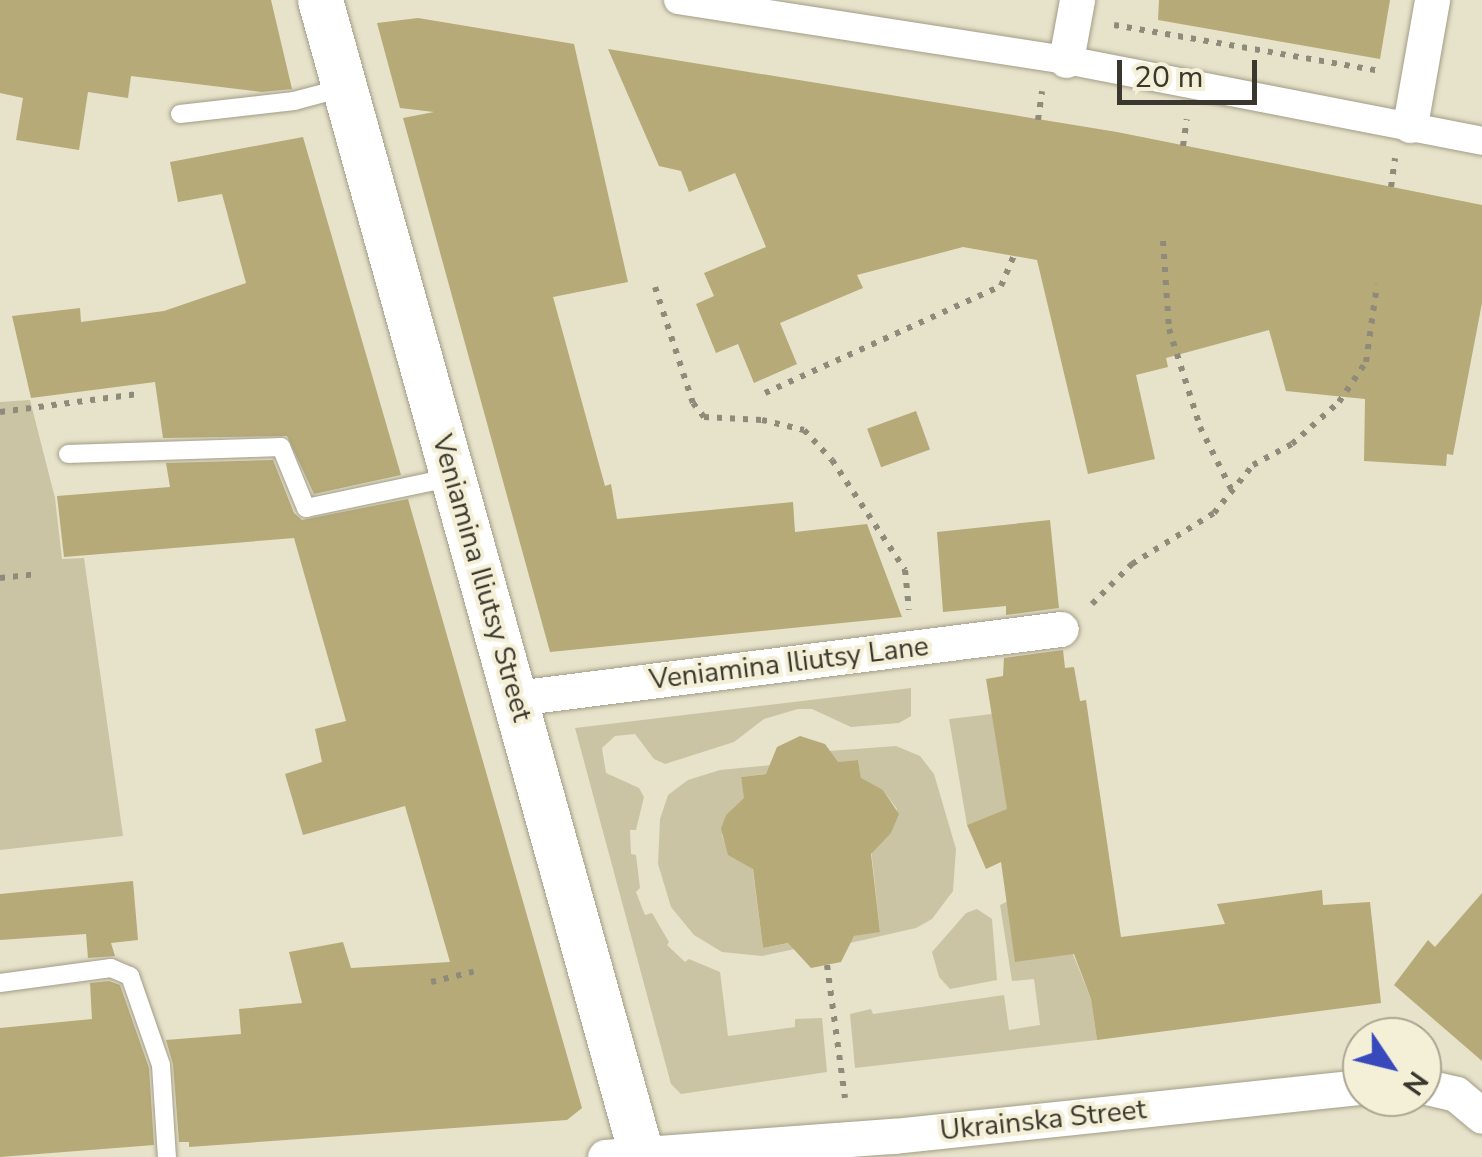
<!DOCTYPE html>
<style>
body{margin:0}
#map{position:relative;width:1482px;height:1157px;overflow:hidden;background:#e7e2ca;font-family:"Nunito Sans",sans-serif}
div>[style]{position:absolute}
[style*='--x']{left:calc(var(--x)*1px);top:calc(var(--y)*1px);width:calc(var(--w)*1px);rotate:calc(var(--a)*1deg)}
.green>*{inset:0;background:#cbc4a4}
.building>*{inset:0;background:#b6aa78;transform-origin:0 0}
.path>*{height:6px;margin-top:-3px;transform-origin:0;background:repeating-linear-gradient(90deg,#8e8b7b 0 5px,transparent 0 13px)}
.roads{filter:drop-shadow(0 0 2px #a29d87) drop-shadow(0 0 2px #a29d87)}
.service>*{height:18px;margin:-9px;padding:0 9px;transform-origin:9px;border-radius:9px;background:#fff}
.pedestrian>*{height:28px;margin:-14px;padding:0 14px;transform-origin:14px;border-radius:14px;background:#fff}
.minor>*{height:35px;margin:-17.5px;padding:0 17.5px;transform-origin:17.5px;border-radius:17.5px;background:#fff}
.tertiary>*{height:45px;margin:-22.5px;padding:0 22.5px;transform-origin:22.5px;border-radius:22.5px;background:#fff}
span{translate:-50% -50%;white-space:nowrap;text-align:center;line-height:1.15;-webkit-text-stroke:8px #f4efd7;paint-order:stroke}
.street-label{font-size:28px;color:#39372e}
.north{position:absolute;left:1342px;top:1017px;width:100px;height:100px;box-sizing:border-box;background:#f4efd7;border:2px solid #a9a593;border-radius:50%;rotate:125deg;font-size:28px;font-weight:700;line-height:40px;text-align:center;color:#39372e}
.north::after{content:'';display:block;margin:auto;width:35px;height:45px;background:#3849bc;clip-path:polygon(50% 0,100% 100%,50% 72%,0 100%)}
.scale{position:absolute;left:1117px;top:60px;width:140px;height:45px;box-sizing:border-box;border:5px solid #39372e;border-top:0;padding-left:12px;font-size:30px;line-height:35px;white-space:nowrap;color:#39372e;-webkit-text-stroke:8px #f4efd7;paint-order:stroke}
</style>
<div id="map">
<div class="green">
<div style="clip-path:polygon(30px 400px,55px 498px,62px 559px,84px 558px,123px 836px,0 850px,0 402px)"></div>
<div style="clip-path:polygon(911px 688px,911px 716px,899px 723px,851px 727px,812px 709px,798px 709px,764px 719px,734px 742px,665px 764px,654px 759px,635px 734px,615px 736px,602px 748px,606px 773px,639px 788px,644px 797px,636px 830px,630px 830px,631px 854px,636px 855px,640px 888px,636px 892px,645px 915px,652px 913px,669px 942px,667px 945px,685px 962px,689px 959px,720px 972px,728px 1036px,795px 1027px,795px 1019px,822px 1018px,827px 1072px,681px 1094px,671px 1084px,575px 728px)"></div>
<div style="clip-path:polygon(992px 714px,1004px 789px,1011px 808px,967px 825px,949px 719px)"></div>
<div style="clip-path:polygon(896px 746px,920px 756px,934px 774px,956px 849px,953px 891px,932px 919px,916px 928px,850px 943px,854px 936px,880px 931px,871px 849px,891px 833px,897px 809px,883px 790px,862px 785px,858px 760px,834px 763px,829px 751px)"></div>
<div style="clip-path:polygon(771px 765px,771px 773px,741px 777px,745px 801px,726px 815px,722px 835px,729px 855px,752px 864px,763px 948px,789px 943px,795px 949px,762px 956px,722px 952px,694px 935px,671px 907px,658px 864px,660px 819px,668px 795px,688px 780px,720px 770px)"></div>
<div style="clip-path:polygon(1031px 850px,1091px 999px,1097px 1040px,855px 1068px,850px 1014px,871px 1009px,873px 1014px,1004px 995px,1009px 1030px,1040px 1025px,1034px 979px,1012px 981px,1000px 905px,1033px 889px)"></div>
<div style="clip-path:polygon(977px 909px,992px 919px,997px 980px,950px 989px,939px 977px,932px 952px,966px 913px)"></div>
</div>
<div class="building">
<div style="clip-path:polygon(0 0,271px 0,292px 89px,262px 92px,131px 76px,128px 98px,88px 92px,79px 150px,16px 140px,23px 98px,0 93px)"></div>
<div style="clip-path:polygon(1159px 0,1390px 0,1380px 59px,1158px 20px)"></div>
<div style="clip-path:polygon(418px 18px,574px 44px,628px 282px,553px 297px,605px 486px,611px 484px,617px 519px,793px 502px,795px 532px,867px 524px,902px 617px,550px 652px,403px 118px,434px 112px,400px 108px,377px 23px)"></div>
<div style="clip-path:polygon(608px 49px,1117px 132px,1482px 205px,1482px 303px,1453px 455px,1447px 454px,1446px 466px,1364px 461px,1365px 399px,1286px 391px,1269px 330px,1166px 358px,1168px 367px,1136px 375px,1155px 459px,1088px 474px,1037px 260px,963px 247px,857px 275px,863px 288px,780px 323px,797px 364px,754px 383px,738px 344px,716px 353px,696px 304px,714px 296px,704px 273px,766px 247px,735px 173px,689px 192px,681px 171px,659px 166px)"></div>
<div style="clip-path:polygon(303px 137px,401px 475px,314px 494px,287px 436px,163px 438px,155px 382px,31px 398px,12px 316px,80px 308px,81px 322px,164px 311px,246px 283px,222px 194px,178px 202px,170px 162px)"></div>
<div style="left:916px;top:411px;width:41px;height:52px;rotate:70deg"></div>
<div style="clip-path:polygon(273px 460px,294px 513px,302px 520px,408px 499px,582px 1108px,567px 1120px,189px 1147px,189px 1142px,179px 1142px,173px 1064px,166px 1040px,241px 1034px,239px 1009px,302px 1003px,289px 952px,343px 942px,351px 968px,450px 962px,405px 806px,303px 835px,285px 774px,322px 762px,315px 729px,346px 721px,294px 538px,64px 557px,57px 496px,170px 487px,166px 463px)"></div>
<div style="clip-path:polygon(1050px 520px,1059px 608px,1006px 615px,1006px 606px,943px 612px,937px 532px)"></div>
<div style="clip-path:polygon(1063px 650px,1065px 668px,1074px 667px,1080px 701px,1086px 700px,1121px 937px,1225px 924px,1217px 904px,1322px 890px,1323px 905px,1370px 902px,1381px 1003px,1097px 1040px,1091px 999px,1074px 954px,1015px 962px,1001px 862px,986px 869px,967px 825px,1007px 809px,986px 679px,1003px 676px,1004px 658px)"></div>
<div style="clip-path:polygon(800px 736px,825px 744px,838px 762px,858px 760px,861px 778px,883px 790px,899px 814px,891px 833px,871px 854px,880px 932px,854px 936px,841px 962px,811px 968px,788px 943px,763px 948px,753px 869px,728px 855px,721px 829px,726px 815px,744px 798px,741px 777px,766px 774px,777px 747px)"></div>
<div style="clip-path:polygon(133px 881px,138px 940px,111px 943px,115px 956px,88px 958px,86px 934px,0 940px,0 894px)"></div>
<div style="clip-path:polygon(1482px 893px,1482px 1061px,1394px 985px,1428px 940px,1435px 947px)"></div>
<div style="clip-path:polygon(109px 981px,120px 985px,149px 1068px,154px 1145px,0 1157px,0 1028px,92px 1019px,90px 983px)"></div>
</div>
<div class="path">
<div style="--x:1114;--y:25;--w:271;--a:9.8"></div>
<div style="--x:1038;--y:120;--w:29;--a:-82"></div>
<div style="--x:1183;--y:146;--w:27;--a:-82"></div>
<div style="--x:1391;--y:187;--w:29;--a:-82"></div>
<div style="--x:1163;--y:241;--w:88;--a:86.1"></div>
<div style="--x:1169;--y:329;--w:103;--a:72.4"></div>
<div style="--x:1200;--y:427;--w:69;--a:63.4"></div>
<div style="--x:655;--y:287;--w:122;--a:71.9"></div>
<div style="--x:693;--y:403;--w:18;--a:52"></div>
<div style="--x:704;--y:417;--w:58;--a:3"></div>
<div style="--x:762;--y:420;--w:43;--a:13.4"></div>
<div style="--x:804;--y:430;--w:41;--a:47"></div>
<div style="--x:832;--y:460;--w:132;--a:56.4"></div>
<div style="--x:905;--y:570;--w:40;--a:84.3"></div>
<div style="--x:765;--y:393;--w:259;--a:-24.4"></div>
<div style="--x:1001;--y:286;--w:33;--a:-67"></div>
<div style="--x:0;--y:412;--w:139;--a:-7.4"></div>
<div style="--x:0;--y:578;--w:37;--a:-6"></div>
<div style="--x:1092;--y:604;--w:57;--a:-45"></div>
<div style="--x:1132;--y:564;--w:97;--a:-31.9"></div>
<div style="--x:1214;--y:513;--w:62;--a:-50.9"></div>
<div style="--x:1253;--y:465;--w:44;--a:-28.3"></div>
<div style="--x:1292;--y:444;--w:63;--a:-41.8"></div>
<div style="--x:1339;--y:402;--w:48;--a:-56"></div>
<div style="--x:1366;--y:362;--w:78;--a:-81.9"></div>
<div style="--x:827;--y:965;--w:134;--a:82.3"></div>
<div style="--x:431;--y:982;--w:46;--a:-13.7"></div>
</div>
<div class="roads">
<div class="service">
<div style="--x:180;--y:114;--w:115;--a:-6.5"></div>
<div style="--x:294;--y:101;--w:51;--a:-14.9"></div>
<div style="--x:68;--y:454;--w:213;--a:-1.9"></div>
<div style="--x:281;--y:447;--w:66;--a:67.7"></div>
<div style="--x:306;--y:508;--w:150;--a:-11.9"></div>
<div style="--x:0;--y:983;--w:112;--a:-7.7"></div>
<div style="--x:111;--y:968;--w:21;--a:23"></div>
<div style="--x:130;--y:976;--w:94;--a:70.8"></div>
<div style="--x:161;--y:1065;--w:92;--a:86.3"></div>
</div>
<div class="pedestrian">
<div style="--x:678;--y:0;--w:393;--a:8.8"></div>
<div style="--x:1066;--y:60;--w:424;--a:11"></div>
</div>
<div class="minor">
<div style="--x:1066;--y:60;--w:61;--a:-79.6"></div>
<div style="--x:1410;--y:125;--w:127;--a:-80"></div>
<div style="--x:516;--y:698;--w:549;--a:-7.22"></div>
<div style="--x:1422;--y:1086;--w:35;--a:13"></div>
<div style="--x:1456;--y:1094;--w:34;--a:40"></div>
<div style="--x:605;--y:1157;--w:289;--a:-4.2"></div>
<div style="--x:893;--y:1136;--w:472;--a:-6"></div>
</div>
<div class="tertiary">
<div style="--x:320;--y:0;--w:1201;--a:74.45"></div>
</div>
</div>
<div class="street-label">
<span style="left:482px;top:578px;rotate:74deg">Veniamina Iliutsy Street</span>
<span style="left:789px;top:663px;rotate:-7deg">Veniamina Iliutsy Lane</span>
<span style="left:1043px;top:1120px;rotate:-6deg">Ukrainska Street</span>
</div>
<div class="north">N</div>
<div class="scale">20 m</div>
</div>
